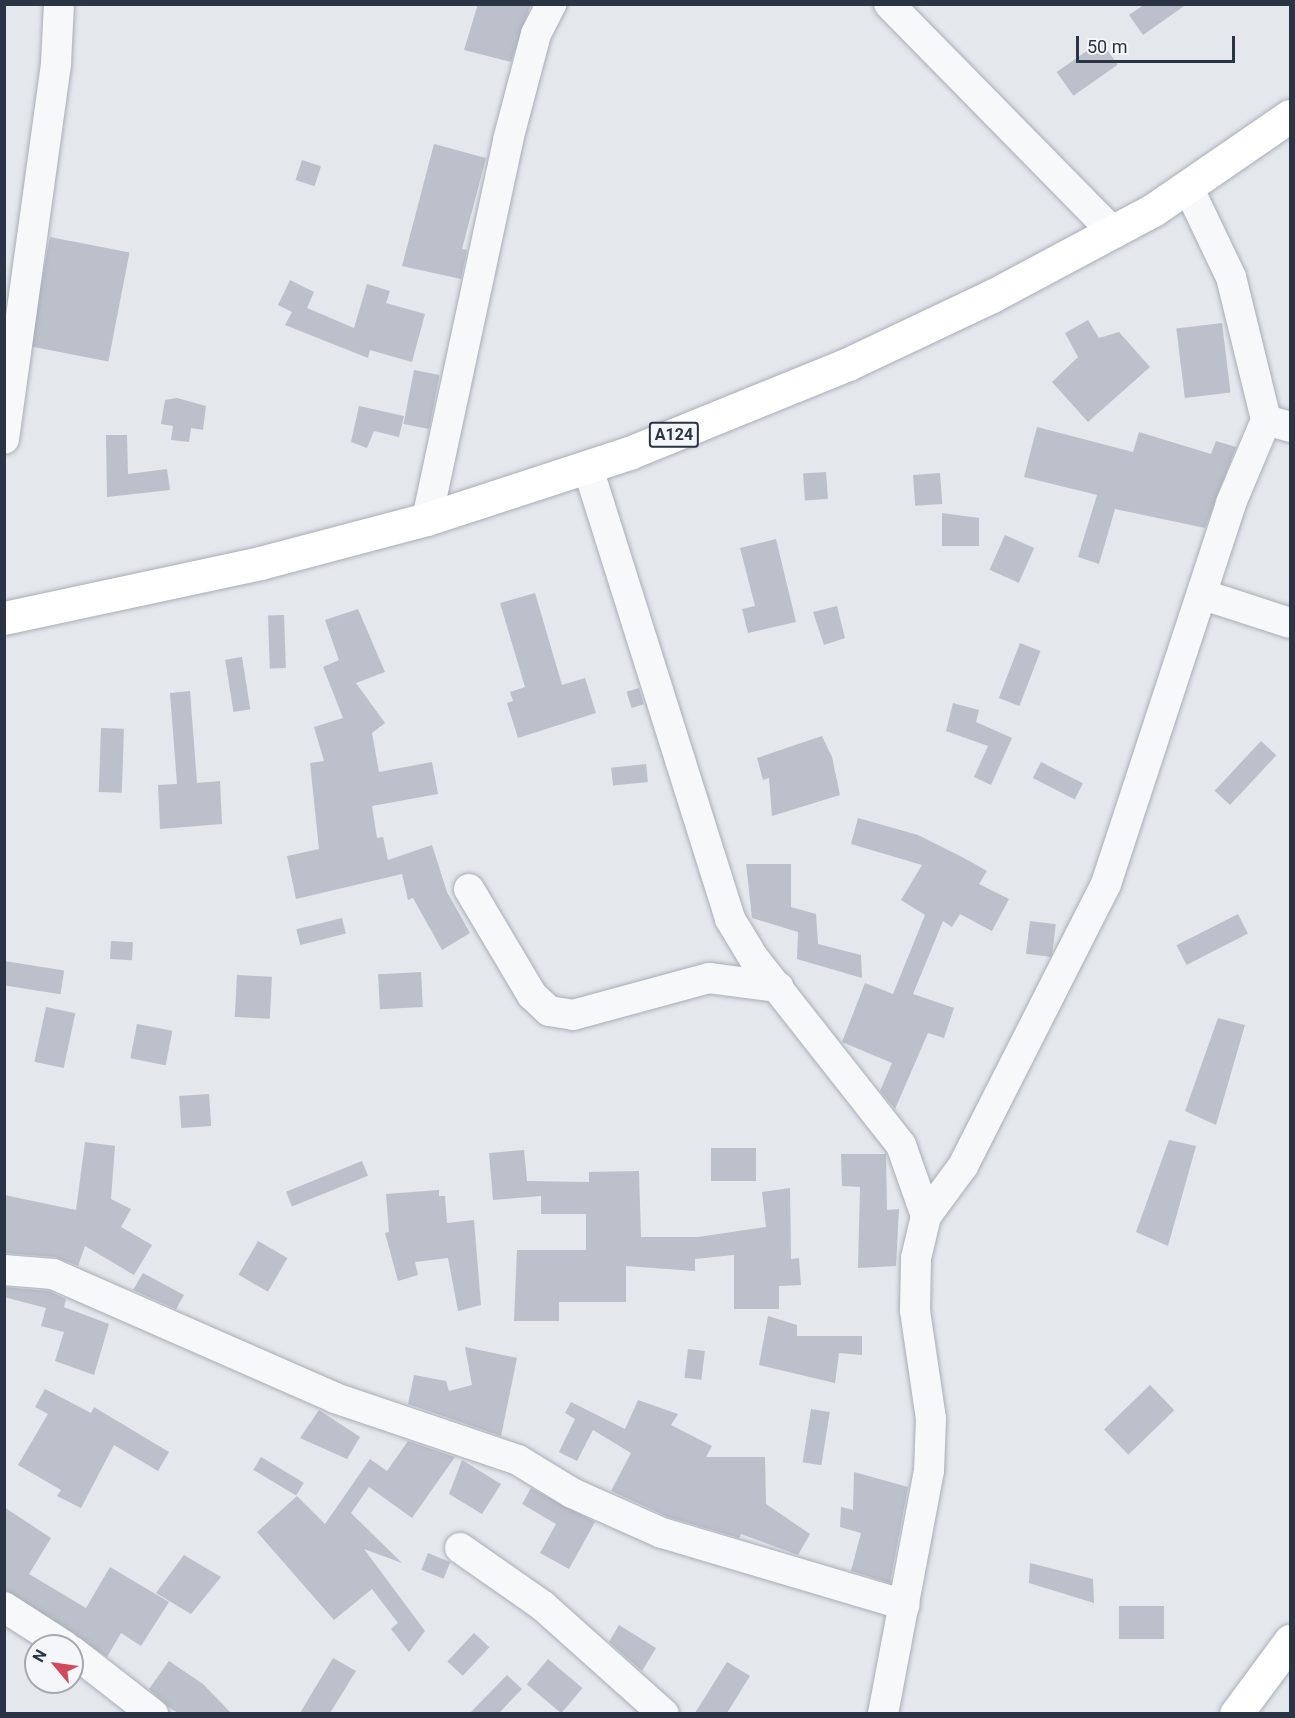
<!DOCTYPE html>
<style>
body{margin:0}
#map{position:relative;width:1295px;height:1718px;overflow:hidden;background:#e4e7ec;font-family:Roboto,sans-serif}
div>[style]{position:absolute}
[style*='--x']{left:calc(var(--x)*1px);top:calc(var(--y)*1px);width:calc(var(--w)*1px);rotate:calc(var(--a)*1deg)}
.building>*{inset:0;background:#bbc0ca;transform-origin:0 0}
.roads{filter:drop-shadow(0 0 2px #a9aeb7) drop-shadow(0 0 2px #a9aeb7)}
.minor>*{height:30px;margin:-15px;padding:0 15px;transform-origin:15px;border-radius:15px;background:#f7f8fa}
.major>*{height:33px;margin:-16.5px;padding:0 16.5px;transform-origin:16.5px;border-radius:16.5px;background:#fff}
.highway>*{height:33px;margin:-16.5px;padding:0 16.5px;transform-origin:16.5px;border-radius:16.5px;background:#fff}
span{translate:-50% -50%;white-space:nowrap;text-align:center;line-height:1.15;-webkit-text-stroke:4.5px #f4f6f9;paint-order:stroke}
.shield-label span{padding:2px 4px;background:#f4f6f9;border:2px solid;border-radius:4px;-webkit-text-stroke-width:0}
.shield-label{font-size:16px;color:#2b3445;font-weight:700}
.frame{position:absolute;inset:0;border:6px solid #2b3445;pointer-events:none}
.north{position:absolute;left:24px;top:1634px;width:60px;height:60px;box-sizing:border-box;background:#f4f6f9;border:2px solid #a4a8b1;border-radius:50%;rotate:299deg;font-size:16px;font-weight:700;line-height:24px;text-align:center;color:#2b3445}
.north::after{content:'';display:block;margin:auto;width:21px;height:27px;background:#d1495b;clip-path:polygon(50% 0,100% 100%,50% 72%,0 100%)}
.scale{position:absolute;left:1076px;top:36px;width:159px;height:27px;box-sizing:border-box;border:3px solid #2b3445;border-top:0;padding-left:8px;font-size:18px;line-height:21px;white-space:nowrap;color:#2b3445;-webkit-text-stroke:4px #f4f6f9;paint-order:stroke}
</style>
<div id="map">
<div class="building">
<div style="clip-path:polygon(478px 4px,531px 4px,511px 62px,464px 50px)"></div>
<div style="clip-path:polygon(1145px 4px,1187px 4px,1143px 35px,1129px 15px)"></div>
<div style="left:1101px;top:41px;width:29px;height:54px;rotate:55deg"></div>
<div style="clip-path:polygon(434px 144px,486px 158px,462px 249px,467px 250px,461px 279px,402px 266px)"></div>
<div style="left:302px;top:160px;width:20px;height:21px;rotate:18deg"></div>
<div style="left:50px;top:237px;width:81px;height:111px;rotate:11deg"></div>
<div style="clip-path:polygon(290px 280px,314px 292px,307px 308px,354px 328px,367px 284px,390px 291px,386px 303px,425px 314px,412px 362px,370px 350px,368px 358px,285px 325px,292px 312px,278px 305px)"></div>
<div style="clip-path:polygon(1088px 320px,1099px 338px,1119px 332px,1150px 367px,1088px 422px,1052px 382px,1078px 357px,1065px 333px)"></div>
<div style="left:1222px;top:323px;width:70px;height:46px;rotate:83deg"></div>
<div style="left:414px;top:370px;width:26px;height:55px;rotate:11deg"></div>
<div style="clip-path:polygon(177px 398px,206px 406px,203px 430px,191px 428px,189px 442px,171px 440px,173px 426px,161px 424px,165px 400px)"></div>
<div style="clip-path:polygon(359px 406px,404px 416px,399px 437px,374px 431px,367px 448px,351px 442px)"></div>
<div style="clip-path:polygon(1037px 427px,1133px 452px,1139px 432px,1211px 454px,1216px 441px,1236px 447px,1205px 528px,1115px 509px,1099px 564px,1078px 557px,1097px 495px,1024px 477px)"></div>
<div style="clip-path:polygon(106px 435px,127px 435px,128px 474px,167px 469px,170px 490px,107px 497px)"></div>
<div style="left:826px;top:472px;width:27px;height:23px;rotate:86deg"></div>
<div style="left:940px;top:473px;width:31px;height:27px;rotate:86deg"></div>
<div style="clip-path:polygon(942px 513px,979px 518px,979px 546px,942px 546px)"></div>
<div style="left:1005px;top:535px;width:32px;height:38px;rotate:24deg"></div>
<div style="clip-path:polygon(776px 539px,796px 622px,748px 633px,742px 609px,755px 606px,740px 548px)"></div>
<div style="clip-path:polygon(535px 593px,562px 685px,585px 678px,596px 713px,518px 738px,507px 703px,513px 701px,510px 692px,525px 687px,500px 603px)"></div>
<div style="clip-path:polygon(837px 606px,845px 638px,824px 645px,813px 612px)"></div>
<div style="clip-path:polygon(358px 609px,385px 672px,356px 683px,385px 723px,372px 733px,379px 772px,432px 762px,438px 794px,372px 806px,377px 838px,383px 837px,388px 860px,432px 845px,447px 892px,470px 933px,442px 950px,413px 898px,408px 900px,402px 874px,296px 899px,287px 856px,319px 849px,310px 763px,324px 761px,314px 727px,343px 718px,323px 667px,339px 660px,325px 620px)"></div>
<div style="left:284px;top:615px;width:53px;height:16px;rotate:88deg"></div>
<div style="left:1020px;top:643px;width:22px;height:59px;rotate:21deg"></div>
<div style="left:242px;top:657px;width:53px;height:17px;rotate:81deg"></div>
<div style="left:639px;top:688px;width:17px;height:13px;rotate:73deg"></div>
<div style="clip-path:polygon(190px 691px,197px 783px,220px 781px,222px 824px,160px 829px,158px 785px,177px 784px,170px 693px)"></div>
<div style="clip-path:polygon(953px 703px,979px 710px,976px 722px,1012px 738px,991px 785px,974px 777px,988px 746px,946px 731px)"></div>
<div style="left:101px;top:728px;width:23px;height:64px;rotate:2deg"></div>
<div style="clip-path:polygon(822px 736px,832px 757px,840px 795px,772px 816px,769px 778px,763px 780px,757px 758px)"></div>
<div style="left:1261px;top:741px;width:21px;height:68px;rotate:43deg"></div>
<div style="left:1041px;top:762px;width:47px;height:18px;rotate:27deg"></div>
<div style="left:646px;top:764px;width:18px;height:35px;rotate:84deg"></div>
<div style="clip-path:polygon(858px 818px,918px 835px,964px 858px,987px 871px,979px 884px,1009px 899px,992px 931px,960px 914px,952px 927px,943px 921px,913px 994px,954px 1008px,944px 1038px,928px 1033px,895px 1109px,880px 1091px,892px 1063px,842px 1042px,865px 983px,893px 994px,925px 915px,901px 900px,922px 865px,851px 844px)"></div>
<div style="clip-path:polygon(746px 864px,791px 864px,791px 907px,816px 914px,818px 944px,861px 955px,862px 978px,797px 959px,798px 932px,752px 918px)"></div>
<div style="left:1238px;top:914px;width:22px;height:69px;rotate:63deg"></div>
<div style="left:342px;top:918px;width:16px;height:47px;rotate:76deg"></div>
<div style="left:1030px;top:921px;width:26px;height:33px;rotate:7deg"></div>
<div style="left:111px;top:941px;width:22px;height:18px;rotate:3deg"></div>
<div style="left:4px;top:961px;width:61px;height:24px;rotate:9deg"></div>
<div style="left:421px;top:972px;width:35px;height:43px;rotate:87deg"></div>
<div style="left:237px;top:975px;width:35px;height:42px;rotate:3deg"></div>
<div style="left:46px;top:1007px;width:30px;height:56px;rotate:12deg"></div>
<div style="clip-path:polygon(1218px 1018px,1245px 1025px,1216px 1125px,1185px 1111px)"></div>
<div style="left:137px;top:1024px;width:36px;height:35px;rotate:11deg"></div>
<div style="left:209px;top:1094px;width:32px;height:30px;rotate:86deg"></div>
<div style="clip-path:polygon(1169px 1140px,1196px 1146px,1168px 1246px,1136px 1232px)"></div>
<div style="clip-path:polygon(85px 1142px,115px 1146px,111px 1199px,131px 1209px,121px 1227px,152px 1245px,134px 1275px,85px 1246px,78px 1266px,55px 1257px,4px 1253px,4px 1195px,76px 1210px)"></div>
<div style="left:711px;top:1148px;width:45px;height:33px"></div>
<div style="clip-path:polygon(524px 1150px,527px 1181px,589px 1182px,589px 1172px,639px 1171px,641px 1237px,698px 1237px,766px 1227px,762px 1192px,790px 1188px,791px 1259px,799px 1258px,801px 1285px,779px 1286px,779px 1309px,734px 1309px,734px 1255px,695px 1259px,695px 1271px,626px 1266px,626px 1302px,559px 1302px,559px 1321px,514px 1321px,517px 1250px,586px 1250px,586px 1214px,541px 1214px,541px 1196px,493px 1200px,489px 1153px)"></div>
<div style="clip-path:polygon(841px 1154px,886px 1154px,887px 1210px,899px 1209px,896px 1266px,858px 1268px,860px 1187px,842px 1186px)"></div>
<div style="left:362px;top:1161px;width:16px;height:82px;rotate:68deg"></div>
<div style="clip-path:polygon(439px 1190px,439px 1196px,445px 1196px,447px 1223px,474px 1220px,481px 1305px,458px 1311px,448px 1258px,415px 1262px,418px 1275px,398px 1281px,385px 1233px,389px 1232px,386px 1194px)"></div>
<div style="left:258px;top:1241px;width:34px;height:39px;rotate:30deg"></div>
<div style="clip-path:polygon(143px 1273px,184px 1295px,176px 1309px,133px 1290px)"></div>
<div style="clip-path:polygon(4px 1287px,49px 1291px,66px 1299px,64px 1307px,109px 1324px,94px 1375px,55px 1361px,64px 1332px,41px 1326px,46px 1308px,4px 1297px)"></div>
<div style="clip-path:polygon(768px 1316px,797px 1325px,797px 1336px,862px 1336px,862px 1355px,839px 1353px,835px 1383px,759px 1365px)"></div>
<div style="clip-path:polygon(465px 1347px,517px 1358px,501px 1436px,408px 1404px,414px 1375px,446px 1381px,449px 1391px,472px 1385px)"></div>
<div style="left:688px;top:1349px;width:17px;height:29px;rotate:7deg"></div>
<div style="left:1150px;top:1385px;width:35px;height:64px;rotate:46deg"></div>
<div style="clip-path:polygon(45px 1389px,91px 1413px,94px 1407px,169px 1452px,158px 1471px,114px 1445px,81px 1508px,57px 1496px,61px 1490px,18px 1465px,48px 1414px,35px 1407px)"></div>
<div style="clip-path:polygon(638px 1400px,678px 1414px,671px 1425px,712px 1446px,706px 1457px,765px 1457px,766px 1504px,810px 1534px,798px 1555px,741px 1534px,739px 1538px,668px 1517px,611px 1491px,631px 1453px,593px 1430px,577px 1461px,559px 1452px,575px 1419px,565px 1413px,571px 1402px,625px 1429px)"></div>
<div style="left:811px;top:1409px;width:19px;height:54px;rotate:9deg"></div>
<div style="clip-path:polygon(319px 1410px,360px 1437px,347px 1459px,300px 1438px)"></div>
<div style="clip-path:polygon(408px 1441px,455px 1457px,412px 1518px,369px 1487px,351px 1513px,402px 1563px,364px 1549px,425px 1631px,409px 1652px,391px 1629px,398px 1623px,372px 1589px,334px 1620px,257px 1532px,297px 1496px,325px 1524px,370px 1459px,387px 1471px)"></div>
<div style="left:261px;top:1457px;width:50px;height:15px;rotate:31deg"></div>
<div style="clip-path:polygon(462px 1460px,501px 1484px,482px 1514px,449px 1494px)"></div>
<div style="clip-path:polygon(854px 1472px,908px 1487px,890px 1583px,851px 1571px,861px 1533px,840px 1527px,841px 1507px,853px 1510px)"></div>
<div style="clip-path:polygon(531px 1488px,595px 1522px,569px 1569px,540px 1553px,556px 1524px,522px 1504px)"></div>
<div style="clip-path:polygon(4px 1507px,51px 1538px,29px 1574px,86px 1608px,110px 1567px,169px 1602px,141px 1646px,121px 1633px,107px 1657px,4px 1590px)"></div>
<div style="left:428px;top:1553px;width:24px;height:18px;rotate:22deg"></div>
<div style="clip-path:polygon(184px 1555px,221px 1577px,191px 1614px,156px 1593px)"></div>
<div style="clip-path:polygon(1030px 1563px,1093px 1579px,1094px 1603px,1029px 1583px)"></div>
<div style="left:1119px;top:1606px;width:45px;height:33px"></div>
<div style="clip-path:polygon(619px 1625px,656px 1648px,642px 1671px,609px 1642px)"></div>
<div style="left:474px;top:1633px;width:21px;height:39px;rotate:43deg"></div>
<div style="clip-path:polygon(333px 1658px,356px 1671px,330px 1713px,300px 1713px)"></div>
<div style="left:548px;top:1659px;width:45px;height:33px;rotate:40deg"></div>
<div style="clip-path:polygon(169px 1661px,203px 1684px,231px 1713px,178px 1713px,168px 1707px,149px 1689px)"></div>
<div style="clip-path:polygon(727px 1662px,750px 1676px,727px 1713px,695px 1713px)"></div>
<div style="clip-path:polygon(507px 1675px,522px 1689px,499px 1713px,470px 1713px)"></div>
</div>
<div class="roads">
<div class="minor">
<div style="--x:889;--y:4;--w:321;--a:45.5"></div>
<div style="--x:1188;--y:187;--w:100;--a:64.5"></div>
<div style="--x:1231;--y:277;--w:147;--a:76.2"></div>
<div style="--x:1266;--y:420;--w:25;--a:16"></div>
<div style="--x:4;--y:439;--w:380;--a:-82.1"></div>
<div style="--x:56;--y:63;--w:59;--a:-87.1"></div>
<div style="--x:588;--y:468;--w:473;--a:72.5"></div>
<div style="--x:730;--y:919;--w:44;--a:58.8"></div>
<div style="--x:753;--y:957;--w:239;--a:51.8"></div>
<div style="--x:901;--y:1145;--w:75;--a:70.6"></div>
<div style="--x:926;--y:1216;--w:62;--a:-53.5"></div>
<div style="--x:963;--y:1166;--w:316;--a:-63.1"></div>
<div style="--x:1106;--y:884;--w:401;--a:-71.8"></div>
<div style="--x:1231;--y:503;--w:90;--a:-67.1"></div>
<div style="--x:427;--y:519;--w:388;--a:-77.9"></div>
<div style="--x:508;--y:140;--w:110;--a:-75.2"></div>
<div style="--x:536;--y:34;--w:34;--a:-63"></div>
<div style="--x:1204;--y:595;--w:90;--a:18"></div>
<div style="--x:469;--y:889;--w:123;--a:59.3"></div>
<div style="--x:532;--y:995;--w:23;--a:43"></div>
<div style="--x:549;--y:1011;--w:24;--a:9"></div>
<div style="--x:573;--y:1015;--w:141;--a:-15.2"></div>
<div style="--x:709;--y:978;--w:70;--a:7.4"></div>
<div style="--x:4;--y:1270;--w:49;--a:4.7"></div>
<div style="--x:53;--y:1274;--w:308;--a:23.7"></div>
<div style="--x:335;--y:1398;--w:193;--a:18.7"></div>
<div style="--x:518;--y:1460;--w:63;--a:31.4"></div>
<div style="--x:572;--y:1493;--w:98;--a:24"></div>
<div style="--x:662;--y:1533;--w:253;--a:16.5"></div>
<div style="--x:460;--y:1548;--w:101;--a:34.9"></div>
<div style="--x:543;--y:1606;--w:162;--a:41.8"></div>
<div style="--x:4;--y:1607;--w:72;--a:32.6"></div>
<div style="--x:72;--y:1651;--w:103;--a:37.9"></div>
<div style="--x:883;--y:1714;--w:247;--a:-79.3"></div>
<div style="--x:929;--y:1471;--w:52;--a:-87.8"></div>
<div style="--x:931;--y:1419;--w:110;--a:-98.4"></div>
<div style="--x:915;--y:1310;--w:52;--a:-88.9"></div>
<div style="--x:916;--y:1258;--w:43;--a:-76.6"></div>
</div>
<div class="major">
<div style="--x:1236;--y:1714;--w:91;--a:-53.5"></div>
</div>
<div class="highway">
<div style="--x:4;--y:618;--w:262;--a:-12.1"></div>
<div style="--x:260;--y:563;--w:173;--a:-14.8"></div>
<div style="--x:427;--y:519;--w:213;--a:-18.1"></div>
<div style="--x:629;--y:453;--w:236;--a:-22.1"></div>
<div style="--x:848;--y:364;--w:159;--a:-25.3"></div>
<div style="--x:992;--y:296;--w:183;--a:-28.1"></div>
<div style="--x:1153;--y:210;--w:166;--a:-34.5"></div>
</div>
</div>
<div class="shield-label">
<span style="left:674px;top:435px">A124</span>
</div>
<div class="frame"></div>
<div class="north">N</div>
<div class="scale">50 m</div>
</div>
